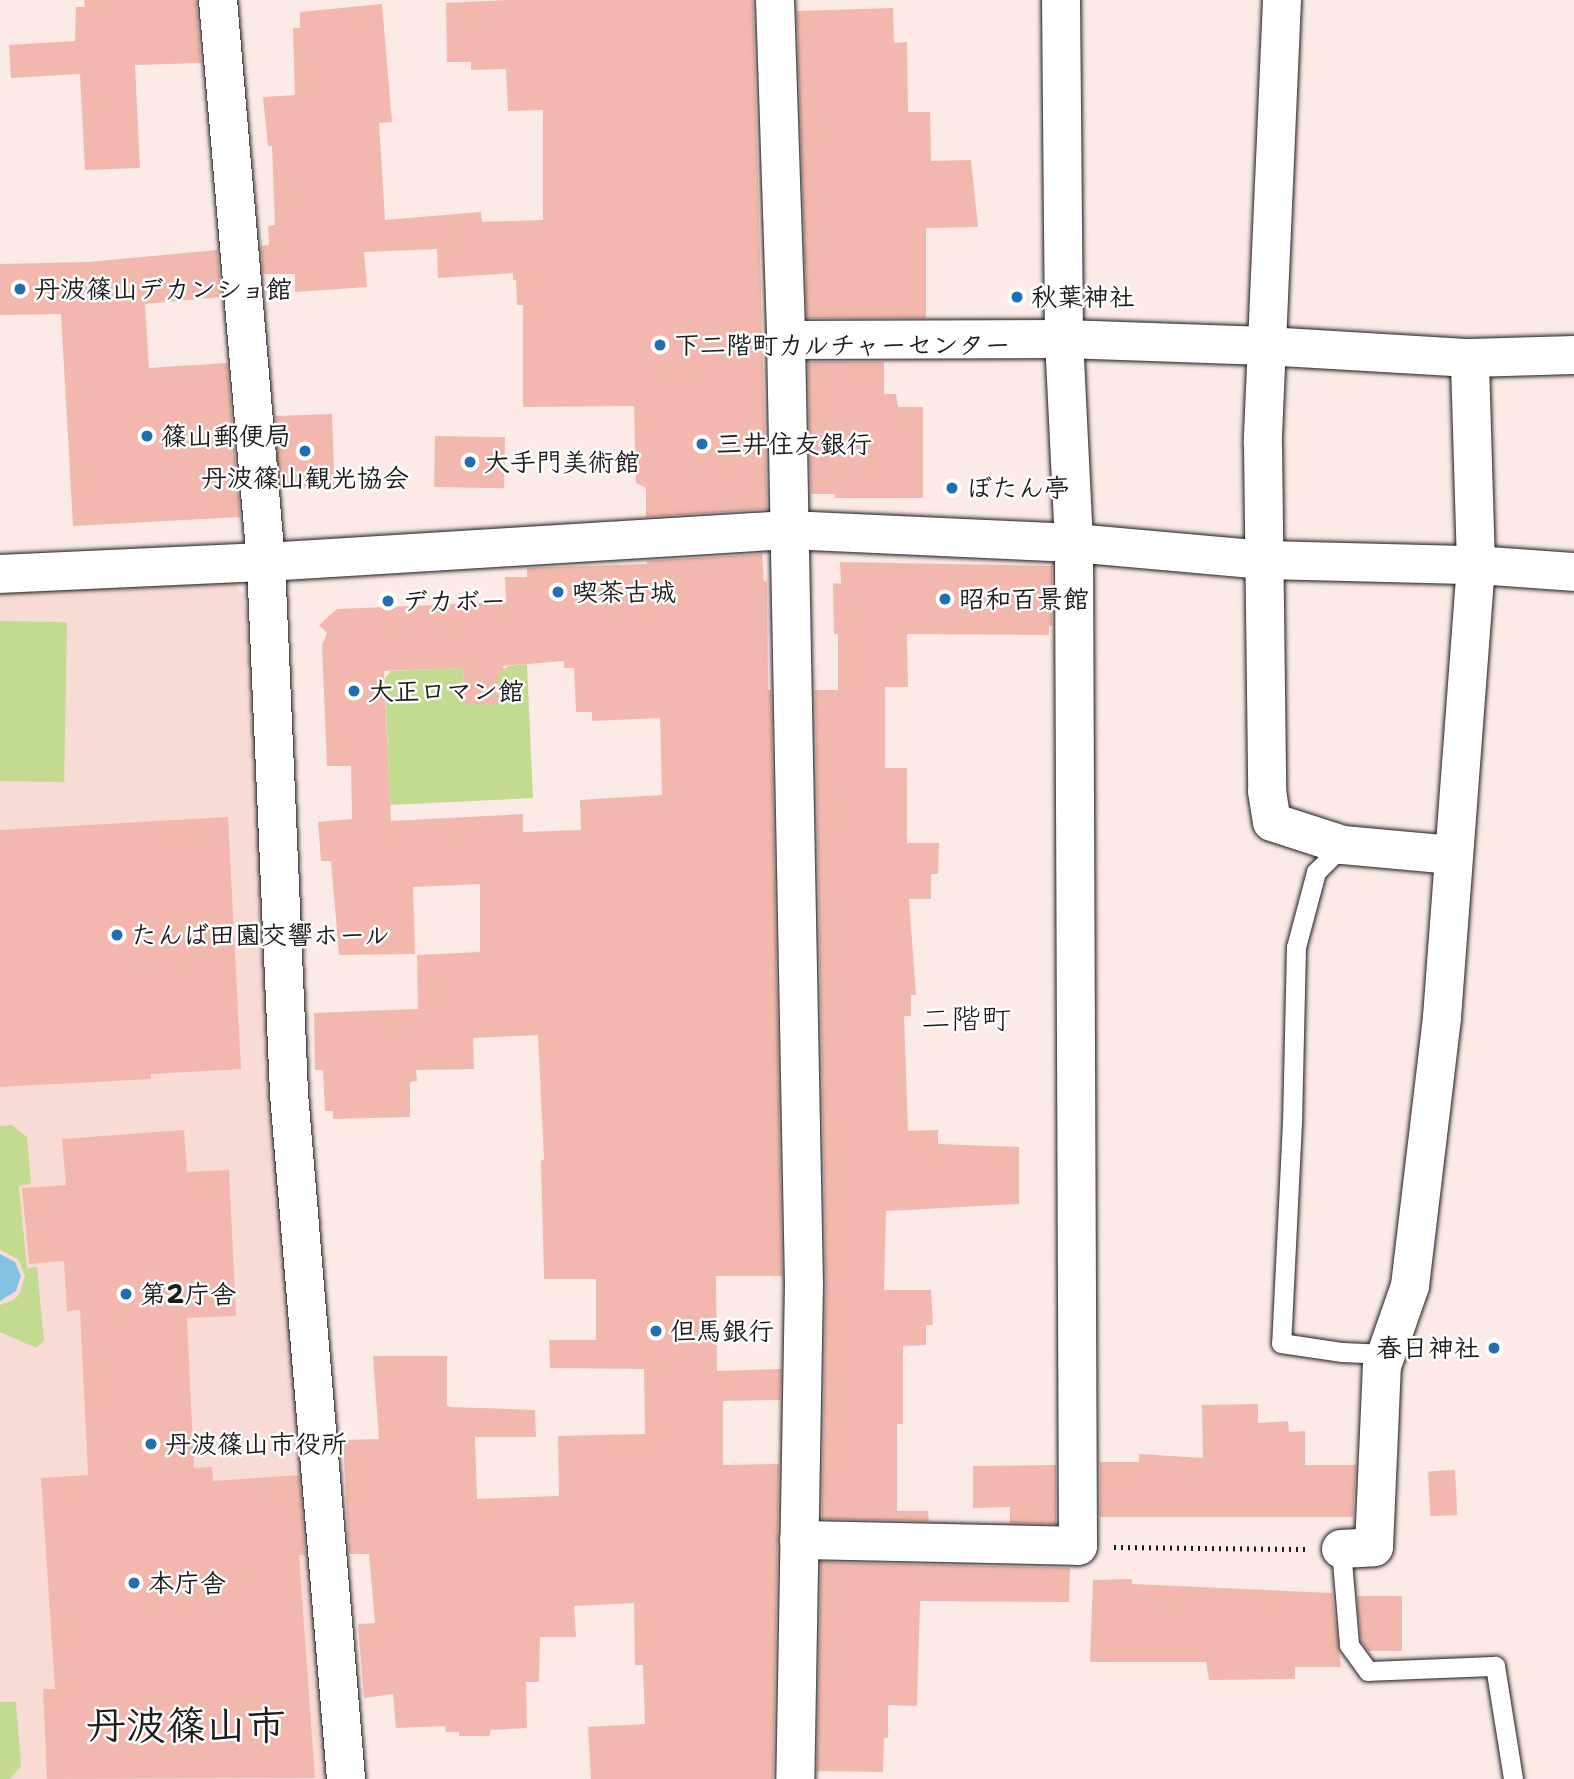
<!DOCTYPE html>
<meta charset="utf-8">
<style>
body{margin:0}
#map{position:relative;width:1574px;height:1779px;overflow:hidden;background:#fbeae6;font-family:"Shantell Sans","Klee One",sans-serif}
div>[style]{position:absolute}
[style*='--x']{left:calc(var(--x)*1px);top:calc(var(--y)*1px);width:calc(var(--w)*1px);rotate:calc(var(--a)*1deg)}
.built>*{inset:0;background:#f9dbd5}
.green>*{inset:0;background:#c3db91;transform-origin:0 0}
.water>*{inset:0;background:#84c2e4}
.building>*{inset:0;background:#f3b8ad;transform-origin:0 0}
.path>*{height:4.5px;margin-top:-2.25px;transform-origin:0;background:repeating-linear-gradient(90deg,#1c1c1c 0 2px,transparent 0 7px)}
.roads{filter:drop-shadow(0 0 2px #1c1c1c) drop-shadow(0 0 2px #1c1c1c)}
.service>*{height:19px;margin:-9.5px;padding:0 9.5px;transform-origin:9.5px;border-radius:9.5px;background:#fff}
.minor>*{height:38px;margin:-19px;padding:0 19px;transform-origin:19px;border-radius:19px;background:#fff}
.tertiary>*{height:38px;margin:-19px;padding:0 19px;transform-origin:19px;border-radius:19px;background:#fff}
.dots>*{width:19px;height:19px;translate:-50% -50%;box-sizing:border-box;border:4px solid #fff;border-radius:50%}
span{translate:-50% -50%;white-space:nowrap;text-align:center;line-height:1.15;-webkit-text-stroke:5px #fff;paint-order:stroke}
.poi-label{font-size:26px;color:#1c1c1c;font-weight:700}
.left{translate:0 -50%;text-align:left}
.right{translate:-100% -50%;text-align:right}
.quarter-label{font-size:30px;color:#1c1c1c}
.town-label{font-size:40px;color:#1c1c1c;font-weight:700}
</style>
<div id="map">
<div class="built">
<div style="clip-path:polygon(223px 578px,234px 583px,245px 596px,277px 1109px,329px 1779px,0 1779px,0 583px)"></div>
</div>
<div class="green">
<div style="left:0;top:621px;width:67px;height:160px;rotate:1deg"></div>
<div style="clip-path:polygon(527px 664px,533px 798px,390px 805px,385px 678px,391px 671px,463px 668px,464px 704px,498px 704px,498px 672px,509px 666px)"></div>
<div style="clip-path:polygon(12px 1125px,27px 1137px,31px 1184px,19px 1186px,27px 1268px,37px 1267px,44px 1341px,36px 1348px,0 1332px,0 1305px,14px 1300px,20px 1293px,25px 1276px,18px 1259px,0 1250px,0 1126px)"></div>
<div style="clip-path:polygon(0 1702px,16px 1702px,21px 1766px,10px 1779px,0 1779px)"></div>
</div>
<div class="water">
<div style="clip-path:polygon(0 1254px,15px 1262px,21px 1276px,16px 1291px,0 1301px)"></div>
</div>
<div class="building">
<div style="clip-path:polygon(84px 0,196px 0,201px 63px,135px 65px,140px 168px,85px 170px,80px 74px,11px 78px,9px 45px,75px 41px,76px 7px,85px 7px)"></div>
<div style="clip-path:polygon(509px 0,753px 0,767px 509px,646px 517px,646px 488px,636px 483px,634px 406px,523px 407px,523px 305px,517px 305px,516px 280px,513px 280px,513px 273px,438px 278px,437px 249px,364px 252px,367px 287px,295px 292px,295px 274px,263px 274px,261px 246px,269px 245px,268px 226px,275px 225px,272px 146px,268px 146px,263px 97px,295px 95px,293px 28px,300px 28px,300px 12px,382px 4px,392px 122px,379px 123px,385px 220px,481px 212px,482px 222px,543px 220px,543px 110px,508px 111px,506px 69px,471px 70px,471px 62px,447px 62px,446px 3px)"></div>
<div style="clip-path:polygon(893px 8px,894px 43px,907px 42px,908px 112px,930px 112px,931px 161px,971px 160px,978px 227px,926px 228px,926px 318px,807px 318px,797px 11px)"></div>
<div style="clip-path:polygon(217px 250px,221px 297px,145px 304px,149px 368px,227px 363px,240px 517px,73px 526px,61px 314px,0 315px,0 264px,89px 262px)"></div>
<div style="clip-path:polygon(808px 362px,884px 362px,884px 394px,896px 394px,898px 407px,923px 407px,923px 498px,835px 498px,835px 494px,811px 494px)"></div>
<div style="left:332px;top:414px;width:72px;height:56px;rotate:88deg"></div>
<div style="left:435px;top:436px;width:70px;height:51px;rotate:1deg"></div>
<div style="clip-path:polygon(evenodd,762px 554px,764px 582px,767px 581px,768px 690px,771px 690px,782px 1276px,716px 1276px,717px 1371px,781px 1369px,780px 1400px,723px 1401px,723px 1465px,779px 1464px,773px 1779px,591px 1779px,588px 1727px,645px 1724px,643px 1665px,635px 1665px,634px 1603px,574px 1606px,576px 1637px,540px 1637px,539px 1682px,526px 1682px,527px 1728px,490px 1730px,490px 1736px,459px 1736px,459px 1732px,446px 1732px,445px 1726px,396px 1728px,393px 1694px,364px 1698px,358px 1624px,375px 1623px,369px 1554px,349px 1554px,343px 1440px,379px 1439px,373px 1356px,447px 1356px,447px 1405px,450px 1407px,535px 1410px,536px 1437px,475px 1437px,477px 1499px,559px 1496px,558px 1436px,645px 1434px,644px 1369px,550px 1368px,549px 1340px,596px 1340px,596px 1279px,544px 1279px,541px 1160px,544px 1160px,538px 1035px,473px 1038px,474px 1069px,416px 1070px,417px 1081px,410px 1082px,410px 1117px,333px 1119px,333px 1111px,325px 1111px,323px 1070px,315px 1070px,314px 1013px,418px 1009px,417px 955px,480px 952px,480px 884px,413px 887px,415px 954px,339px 955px,331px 861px,321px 861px,318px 822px,352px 819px,351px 766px,327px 766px,322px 645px,327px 633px,319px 625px,337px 609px,506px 602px,505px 577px,527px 577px,527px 568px,647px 564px,647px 561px,762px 554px,564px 661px,564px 668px,574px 668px,576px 712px,592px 712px,592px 721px,660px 718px,662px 795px,580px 800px,581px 830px,523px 832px,523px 814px,391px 821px,384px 671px,463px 668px,464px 704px,499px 704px,498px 672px,504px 671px,503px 666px,564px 661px)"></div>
<div style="clip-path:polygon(840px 562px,1052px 566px,1052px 626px,1049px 626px,1049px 635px,907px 634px,908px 687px,885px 687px,885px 768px,907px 768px,907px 843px,939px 843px,938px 874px,931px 874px,931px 899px,909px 899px,916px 995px,911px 995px,911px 1016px,904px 1016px,908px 1131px,938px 1130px,938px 1144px,1019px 1147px,1019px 1204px,886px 1211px,884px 1290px,931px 1290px,933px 1325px,926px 1325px,926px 1345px,903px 1346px,903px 1424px,897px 1424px,897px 1511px,928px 1511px,929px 1521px,822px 1519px,826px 1283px,815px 690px,838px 690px,838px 634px,834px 634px,833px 583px,841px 584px)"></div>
<div style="clip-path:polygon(228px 817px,241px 1069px,151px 1074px,151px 1079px,0 1087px,0 830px)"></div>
<div style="clip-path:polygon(184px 1130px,187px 1172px,229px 1170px,236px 1316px,187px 1318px,194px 1468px,212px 1467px,213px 1481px,299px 1475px,305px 1555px,299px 1555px,315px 1778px,47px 1779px,43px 1689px,55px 1689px,41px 1478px,88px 1475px,80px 1310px,67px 1311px,64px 1261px,29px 1264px,22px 1188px,66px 1185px,62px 1139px)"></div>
<div style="clip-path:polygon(1258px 1404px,1258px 1423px,1288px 1421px,1289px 1432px,1305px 1431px,1305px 1465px,1356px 1465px,1353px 1517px,1100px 1517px,1100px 1462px,1139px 1462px,1139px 1454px,1203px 1458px,1202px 1405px)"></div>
<div style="clip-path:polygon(1056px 1465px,1056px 1524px,1010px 1523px,1010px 1507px,973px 1508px,973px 1466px)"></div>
<div style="left:1455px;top:1470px;width:45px;height:27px;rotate:87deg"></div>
<div style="clip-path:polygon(821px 1562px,1070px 1568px,1069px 1602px,920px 1601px,917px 1706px,888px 1705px,888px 1738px,884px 1738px,883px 1772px,817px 1771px)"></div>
<div style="clip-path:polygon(1132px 1579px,1132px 1584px,1332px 1593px,1341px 1667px,1295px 1667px,1295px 1679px,1209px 1680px,1206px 1662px,1090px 1662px,1093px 1580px)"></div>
<div style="clip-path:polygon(1357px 1596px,1402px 1596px,1402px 1651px,1368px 1651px,1361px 1641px)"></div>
</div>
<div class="path">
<div style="--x:1114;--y:1547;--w:191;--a:0.6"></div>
</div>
<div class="roads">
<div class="service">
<div style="--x:1343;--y:845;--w:38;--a:135"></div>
<div style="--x:1316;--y:872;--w:78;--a:104.9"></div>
<div style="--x:1296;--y:947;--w:175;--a:91.3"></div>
<div style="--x:1292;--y:1122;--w:221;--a:92.8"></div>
<div style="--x:1281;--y:1343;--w:62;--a:8.4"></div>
<div style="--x:1342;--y:1352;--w:44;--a:2.6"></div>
<div style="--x:1341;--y:1549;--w:96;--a:85.2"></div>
<div style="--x:1349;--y:1645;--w:32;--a:54"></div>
<div style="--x:1368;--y:1671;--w:127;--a:-2.3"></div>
<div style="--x:1495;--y:1666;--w:114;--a:80.9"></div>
</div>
<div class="minor">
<div style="--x:218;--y:0;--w:564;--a:85.12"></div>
<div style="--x:266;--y:562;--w:532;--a:87.52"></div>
<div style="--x:289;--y:1094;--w:687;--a:85.24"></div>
<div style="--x:1282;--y:0;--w:444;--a:92.5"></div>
<div style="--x:1263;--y:444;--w:347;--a:89.3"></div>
<div style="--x:1267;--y:791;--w:31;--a:81"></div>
<div style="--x:1272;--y:822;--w:75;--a:17.9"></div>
<div style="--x:1343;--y:845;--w:110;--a:5.2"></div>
<div style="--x:786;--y:340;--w:278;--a:-0.2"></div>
<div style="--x:1064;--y:339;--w:202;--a:2"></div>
<div style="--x:1266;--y:346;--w:204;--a:3.4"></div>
<div style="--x:1470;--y:358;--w:104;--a:-1.7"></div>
<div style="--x:799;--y:1540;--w:279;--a:1.2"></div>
<div style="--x:1078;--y:1546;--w:1003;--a:-90.23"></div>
<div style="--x:1074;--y:543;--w:204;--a:-92.8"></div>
<div style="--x:1064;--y:339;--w:339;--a:-90.5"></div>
<div style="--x:1341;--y:1549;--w:33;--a:-3"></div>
<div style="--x:1374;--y:1547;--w:181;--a:-87.5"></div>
<div style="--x:1382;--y:1366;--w:85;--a:-70.7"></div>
<div style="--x:1410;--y:1286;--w:271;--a:-83.2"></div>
<div style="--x:1442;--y:1017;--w:453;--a:-85.7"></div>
<div style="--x:1476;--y:565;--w:207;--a:-91.7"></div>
</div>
<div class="tertiary">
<div style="--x:775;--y:0;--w:340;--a:88.1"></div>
<div style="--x:786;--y:340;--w:943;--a:88.91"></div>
<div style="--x:804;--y:1283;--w:496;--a:91"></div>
<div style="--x:0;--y:574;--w:266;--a:-2.6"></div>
<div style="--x:266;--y:562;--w:523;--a:-3.51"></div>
<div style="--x:788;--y:530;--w:286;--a:2.6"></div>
<div style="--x:1074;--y:543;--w:191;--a:5.1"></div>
<div style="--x:1264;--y:560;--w:212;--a:1.4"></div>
<div style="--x:1476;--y:565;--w:98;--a:4.1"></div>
</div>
</div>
<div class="dots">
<div style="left:20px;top:289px;background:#1f6fb2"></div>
<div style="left:1017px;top:297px;background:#1f6fb2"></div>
<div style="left:660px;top:345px;background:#1f6fb2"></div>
<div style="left:147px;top:436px;background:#1f6fb2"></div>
<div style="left:702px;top:444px;background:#1f6fb2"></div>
<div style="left:305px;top:451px;background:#1f6fb2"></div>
<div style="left:470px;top:462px;background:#1f6fb2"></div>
<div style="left:952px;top:488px;background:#1f6fb2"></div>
<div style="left:558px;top:592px;background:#1f6fb2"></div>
<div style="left:945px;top:599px;background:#1f6fb2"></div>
<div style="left:388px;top:601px;background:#1f6fb2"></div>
<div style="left:354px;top:691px;background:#1f6fb2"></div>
<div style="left:117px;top:935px;background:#1f6fb2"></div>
<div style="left:126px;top:1294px;background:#1f6fb2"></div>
<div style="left:656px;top:1331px;background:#1f6fb2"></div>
<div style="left:1494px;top:1348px;background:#1f6fb2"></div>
<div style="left:151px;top:1444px;background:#1f6fb2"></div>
<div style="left:134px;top:1583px;background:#1f6fb2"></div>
</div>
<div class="poi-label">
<span class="left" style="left:34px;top:289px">丹波篠山デカンショ館</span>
<span class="left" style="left:1031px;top:297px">秋葉神社</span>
<span class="left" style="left:674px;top:345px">下二階町カルチャーセンター</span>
<span class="left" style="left:161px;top:436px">篠山郵便局</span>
<span class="left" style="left:716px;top:444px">三井住友銀行</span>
<span class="left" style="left:484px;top:462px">大手門美術館</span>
<span style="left:305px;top:478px">丹波篠山観光協会</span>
<span class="left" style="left:966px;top:488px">ぼたん亭</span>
<span class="left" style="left:572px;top:592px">喫茶古城</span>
<span class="left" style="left:959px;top:599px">昭和百景館</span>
<span class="left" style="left:402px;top:601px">デカボー</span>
<span class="left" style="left:368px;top:691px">大正ロマン館</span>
<span class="left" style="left:131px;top:935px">たんば田園交響ホール</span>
<span class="left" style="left:140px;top:1294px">第2庁舎</span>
<span class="left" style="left:670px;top:1331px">但馬銀行</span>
<span class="right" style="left:1480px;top:1348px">春日神社</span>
<span class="left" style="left:165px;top:1444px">丹波篠山市役所</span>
<span class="left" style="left:148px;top:1583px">本庁舎</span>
</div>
<div class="quarter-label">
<span style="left:966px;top:1019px">二階町</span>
</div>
<div class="town-label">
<span style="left:186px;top:1725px">丹波篠山市</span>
</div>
</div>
